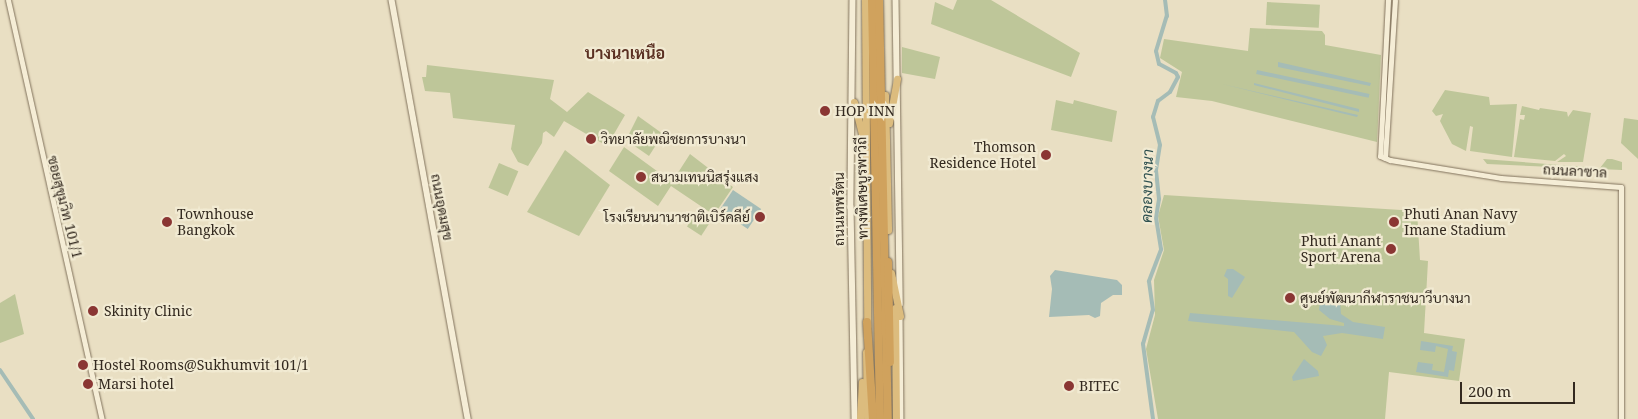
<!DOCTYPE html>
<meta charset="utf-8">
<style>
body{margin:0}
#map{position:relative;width:1638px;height:419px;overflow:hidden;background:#e9dfc3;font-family:"Noto Serif",Sarabun,serif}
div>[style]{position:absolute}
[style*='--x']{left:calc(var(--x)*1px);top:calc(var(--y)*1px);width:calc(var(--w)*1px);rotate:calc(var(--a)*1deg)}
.green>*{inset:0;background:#bec699;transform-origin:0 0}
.water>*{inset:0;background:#a5bcb6;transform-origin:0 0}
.canal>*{height:4px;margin:-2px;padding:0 2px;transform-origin:2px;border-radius:2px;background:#a5bcb6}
.roads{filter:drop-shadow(0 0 1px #81725c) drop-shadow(0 0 1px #81725c)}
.tertiary>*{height:5px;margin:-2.5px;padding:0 2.5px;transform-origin:2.5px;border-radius:2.5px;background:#f5edd6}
.secondary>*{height:5.5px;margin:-2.75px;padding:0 2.75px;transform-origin:2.75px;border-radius:2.75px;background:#f5edd6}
.trunk>*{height:7px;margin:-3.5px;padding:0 3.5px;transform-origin:3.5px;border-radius:3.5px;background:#dcbc7e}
.motorway>*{height:8px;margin:-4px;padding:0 4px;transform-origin:4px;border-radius:4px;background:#d0a25d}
.dots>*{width:14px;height:14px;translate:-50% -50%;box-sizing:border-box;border:2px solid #f1ead2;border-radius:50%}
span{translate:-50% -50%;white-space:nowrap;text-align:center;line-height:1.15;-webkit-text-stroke:4.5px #f1ead2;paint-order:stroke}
.poi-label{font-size:14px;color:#33291f}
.left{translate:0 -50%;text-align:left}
.right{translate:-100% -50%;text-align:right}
.street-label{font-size:14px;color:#33291f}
.water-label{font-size:15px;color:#2f5150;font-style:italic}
.quarter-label{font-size:16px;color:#5b3123;font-weight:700}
.scale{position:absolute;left:1460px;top:382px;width:115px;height:22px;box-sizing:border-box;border:2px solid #33291f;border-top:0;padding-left:6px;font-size:15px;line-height:18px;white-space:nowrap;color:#33291f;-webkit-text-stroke:4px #f1ead2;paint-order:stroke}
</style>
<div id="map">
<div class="green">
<div style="clip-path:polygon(957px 0,991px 0,1080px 53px,1071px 77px,931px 24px,935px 2px,953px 10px)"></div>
<div style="left:1267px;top:2px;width:53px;height:23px;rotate:3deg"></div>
<div style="clip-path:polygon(1250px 28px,1322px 31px,1325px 35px,1325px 45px,1381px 55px,1377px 142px,1212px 101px,1176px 97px,1182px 72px,1160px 58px,1164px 39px,1248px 51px)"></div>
<div style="clip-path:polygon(902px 47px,940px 57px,935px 79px,902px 73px)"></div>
<div style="clip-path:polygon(427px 65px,554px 80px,550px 99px,567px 112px,588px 92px,625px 115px,607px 146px,564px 121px,554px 137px,546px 131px,543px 133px,542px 143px,528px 166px,518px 162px,511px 149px,515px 125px,453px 118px,450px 93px,425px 91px,422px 77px,426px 77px)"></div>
<div style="clip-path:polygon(1445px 90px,1489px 97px,1490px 105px,1517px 104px,1512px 157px,1470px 151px,1473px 127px,1470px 126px,1466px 151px,1452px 144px,1440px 121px,1443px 114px,1436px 116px,1432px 111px)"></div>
<div style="clip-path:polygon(1056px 100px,1073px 104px,1074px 100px,1117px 111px,1112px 142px,1051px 130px)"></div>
<div style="clip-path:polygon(1522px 106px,1539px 110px,1540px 108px,1567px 112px,1568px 117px,1573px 110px,1591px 113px,1583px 162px,1557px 162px,1566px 156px,1564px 154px,1555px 161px,1514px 157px,1520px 119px,1524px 120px,1525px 115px,1520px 115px)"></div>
<div style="clip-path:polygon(638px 116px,663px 134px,649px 156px,626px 140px)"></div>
<div style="clip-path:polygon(1624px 118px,1638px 120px,1638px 159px,1621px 143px)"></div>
<div style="clip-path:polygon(624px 147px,672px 182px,690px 154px,733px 187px,714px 215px,671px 186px,658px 206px,609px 171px)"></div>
<div style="clip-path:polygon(565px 150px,610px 185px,579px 236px,527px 212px)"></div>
<div style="clip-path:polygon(1483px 159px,1600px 168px,1607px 159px,1612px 159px,1622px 162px,1622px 170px,1487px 164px)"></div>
<div style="left:499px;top:163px;width:21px;height:27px;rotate:23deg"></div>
<div style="clip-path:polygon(1164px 195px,1417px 211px,1420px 260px,1428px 261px,1424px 333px,1465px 339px,1459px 381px,1389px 372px,1385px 419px,1158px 419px,1146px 349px,1155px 315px,1154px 280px,1164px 250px,1158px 216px)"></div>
<div style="left:699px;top:208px;width:17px;height:22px;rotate:33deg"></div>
<div style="clip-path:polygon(15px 294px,24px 334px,0 343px,0 303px)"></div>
</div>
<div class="water">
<div style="clip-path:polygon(1278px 62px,1371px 83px,1370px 86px,1278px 67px)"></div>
<div style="left:1257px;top:70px;width:115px;height:4px;rotate:12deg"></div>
<div style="clip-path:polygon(1254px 83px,1359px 109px,1359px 112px,1254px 85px)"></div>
<div style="clip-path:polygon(1222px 84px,1358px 115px,1357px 117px)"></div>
<div style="left:733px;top:190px;width:34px;height:24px;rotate:34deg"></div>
<div style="clip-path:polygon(1227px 269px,1233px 269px,1245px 277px,1232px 298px,1228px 296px,1228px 279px,1224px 276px)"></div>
<div style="clip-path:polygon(1055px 270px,1117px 280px,1122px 285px,1122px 295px,1113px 295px,1101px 303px,1100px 316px,1095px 318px,1089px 315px,1049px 317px,1052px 289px,1050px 276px)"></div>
<div style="clip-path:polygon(1330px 299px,1340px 301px,1341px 314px,1353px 322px,1385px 327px,1383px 339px,1342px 333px,1323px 336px,1327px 345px,1321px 356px,1312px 352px,1294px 332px,1188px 321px,1190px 313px,1344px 326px,1344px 323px,1330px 319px,1319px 310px,1320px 301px)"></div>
<div style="clip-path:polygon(1421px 341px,1453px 346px,1452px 351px,1457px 352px,1454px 371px,1449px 370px,1448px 377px,1416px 372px,1418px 362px,1433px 364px,1432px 370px,1444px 372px,1448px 349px,1436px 346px,1435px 352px,1420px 350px)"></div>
<div style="clip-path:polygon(1304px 359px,1318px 371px,1319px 376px,1293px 381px,1292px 377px)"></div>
</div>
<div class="canal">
<div style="--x:0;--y:370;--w:59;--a:56"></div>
<div style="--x:1153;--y:419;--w:76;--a:-97.6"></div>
<div style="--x:1143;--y:344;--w:35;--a:-74"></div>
<div style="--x:1153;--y:310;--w:29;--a:-98"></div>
<div style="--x:1149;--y:281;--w:34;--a:-69"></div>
<div style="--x:1161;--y:249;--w:31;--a:-99"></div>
<div style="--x:1156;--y:218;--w:19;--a:-81"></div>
<div style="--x:1159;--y:199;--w:29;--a:-96"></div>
<div style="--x:1156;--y:170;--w:25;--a:-81"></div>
<div style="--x:1160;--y:145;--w:29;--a:-104"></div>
<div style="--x:1153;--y:117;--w:17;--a:-73"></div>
<div style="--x:1158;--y:101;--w:15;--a:-37"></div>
<div style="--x:1170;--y:92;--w:17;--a:-62"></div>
<div style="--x:1178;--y:77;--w:4;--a:-117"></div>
<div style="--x:1176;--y:73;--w:19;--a:-152"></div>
<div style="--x:1159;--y:64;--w:13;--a:-103"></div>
<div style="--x:1156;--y:51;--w:37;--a:-73"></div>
<div style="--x:1167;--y:16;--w:16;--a:-97"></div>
</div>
<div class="roads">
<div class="tertiary">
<div style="--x:8;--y:0;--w:429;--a:77.4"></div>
<div style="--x:1388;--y:0;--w:156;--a:92.9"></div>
<div style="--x:1380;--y:156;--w:11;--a:22"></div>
<div style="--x:1390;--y:160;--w:112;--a:9.2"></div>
<div style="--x:1501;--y:178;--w:120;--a:4.3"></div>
<div style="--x:1621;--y:187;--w:232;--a:90"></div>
<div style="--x:1385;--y:158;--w:158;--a:-86.4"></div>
</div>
<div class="secondary">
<div style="--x:392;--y:0;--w:426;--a:79.7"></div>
<div style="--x:853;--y:0;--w:207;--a:90.6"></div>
<div style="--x:851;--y:207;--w:212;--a:88.9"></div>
<div style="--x:896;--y:0;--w:304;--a:89.2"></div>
<div style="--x:900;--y:314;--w:105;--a:89.5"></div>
</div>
<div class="trunk">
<div style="--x:865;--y:0;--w:326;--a:89.6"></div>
<div style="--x:885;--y:95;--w:135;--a:88.7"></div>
<div style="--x:854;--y:102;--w:37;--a:76"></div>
<div style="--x:889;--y:123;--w:45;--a:-79.7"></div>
<div style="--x:891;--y:273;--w:44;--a:78.2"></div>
<div style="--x:895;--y:308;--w:111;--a:89.5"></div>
<div style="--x:866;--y:352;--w:67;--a:89.1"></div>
<div style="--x:860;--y:419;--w:37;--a:-87"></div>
</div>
<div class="motorway">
<div style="--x:872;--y:0;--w:419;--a:88.9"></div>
<div style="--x:879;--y:0;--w:419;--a:88.8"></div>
<div style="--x:888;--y:262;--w:100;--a:88.9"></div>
<div style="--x:867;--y:322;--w:97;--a:86.5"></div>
</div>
</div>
<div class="dots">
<div style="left:825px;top:111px;background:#8a3633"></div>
<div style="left:591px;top:139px;background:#8a3633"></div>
<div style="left:1046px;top:155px;background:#8a3633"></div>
<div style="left:641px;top:177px;background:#8a3633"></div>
<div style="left:760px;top:217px;background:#8a3633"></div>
<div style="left:167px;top:222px;background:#8a3633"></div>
<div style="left:1394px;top:222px;background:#8a3633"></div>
<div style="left:1391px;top:249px;background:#8a3633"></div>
<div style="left:1290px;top:298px;background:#8a3633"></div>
<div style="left:93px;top:311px;background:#8a3633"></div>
<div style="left:83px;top:365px;background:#8a3633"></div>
<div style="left:88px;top:384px;background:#8a3633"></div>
<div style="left:1069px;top:386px;background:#8a3633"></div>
</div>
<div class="poi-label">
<span class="left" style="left:835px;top:111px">HOP INN</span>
<span class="left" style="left:601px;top:139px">วิทยาลัยพณิชยการบางนา</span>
<span class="right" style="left:1036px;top:155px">Thomson<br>Residence Hotel</span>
<span class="left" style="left:651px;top:177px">สนามเทนนิสรุ่งแสง</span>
<span class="left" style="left:177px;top:222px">Townhouse<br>Bangkok</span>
<span class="left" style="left:1404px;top:222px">Phuti Anan Navy<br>Imane Stadium</span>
<span class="right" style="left:750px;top:217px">โรงเรียนนานาชาติเบิร์คลีย์</span>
<span class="right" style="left:1381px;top:249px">Phuti Anant<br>Sport Arena</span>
<span class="left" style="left:1300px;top:298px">ศูนย์พัฒนากีฬาราชนาวีบางนา</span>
<span class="left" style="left:104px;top:311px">Skinity Clinic</span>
<span class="left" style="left:93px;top:365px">Hostel Rooms@Sukhumvit 101/1</span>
<span class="left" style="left:98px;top:384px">Marsi hotel</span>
<span class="left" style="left:1079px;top:386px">BITEC</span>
</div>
<div class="street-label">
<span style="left:1575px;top:171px;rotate:3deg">ถนนลาซาล</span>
<span style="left:862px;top:188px;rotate:-91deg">ทางพิเศษบูรพาวิถี</span>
<span style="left:65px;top:207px;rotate:76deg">ซอยสุขุมวิท 101/1</span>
<span style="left:442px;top:207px;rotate:79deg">ถนนอุดมสุข</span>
<span style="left:839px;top:209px;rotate:-90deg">ถนนเทพรัตน</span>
</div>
<div class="water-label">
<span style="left:1147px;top:186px;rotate:-89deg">คลองบางนา</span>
</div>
<div class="quarter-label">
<span style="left:625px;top:53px">บางนาเหนือ</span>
</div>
<div class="scale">200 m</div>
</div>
